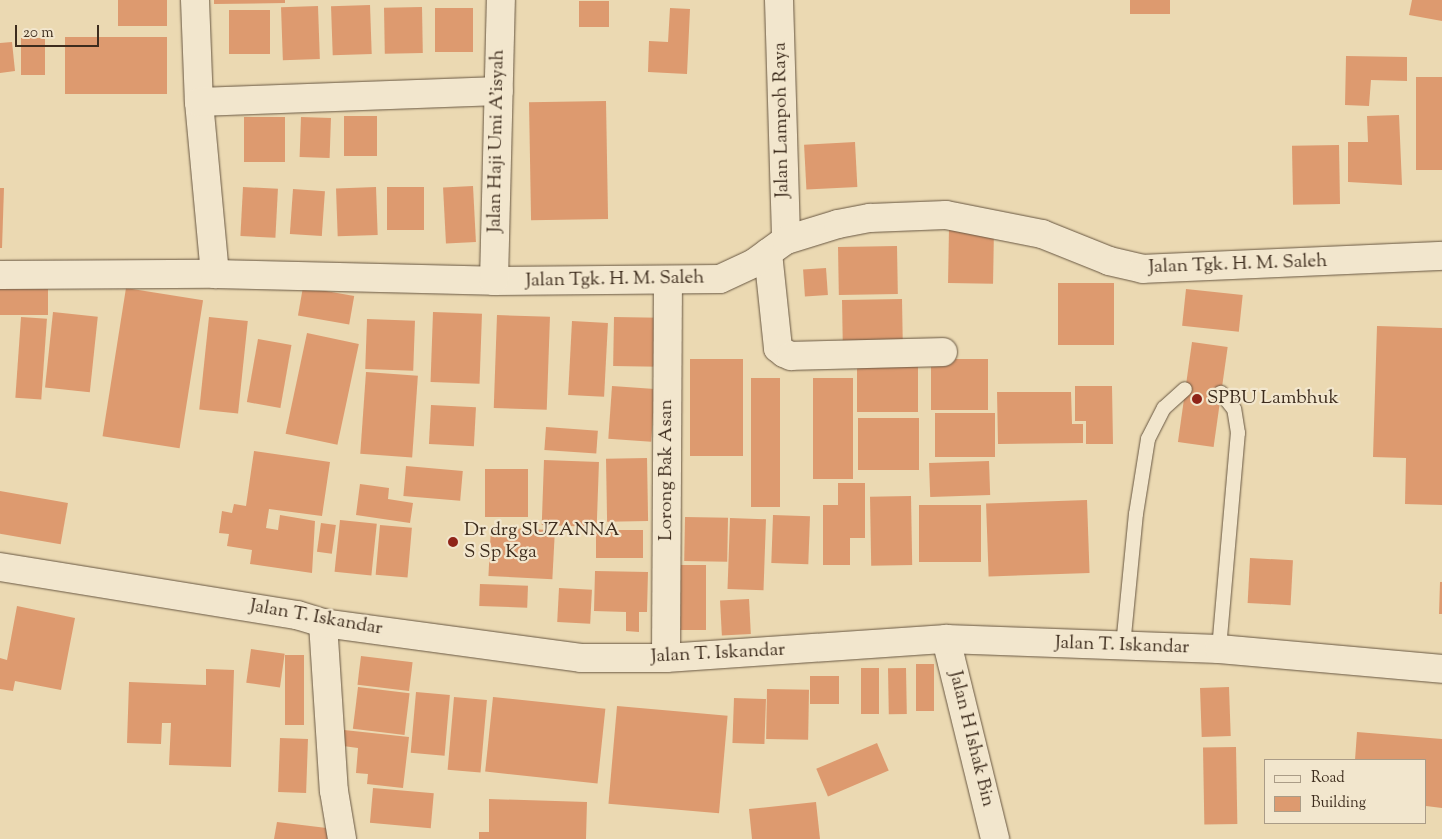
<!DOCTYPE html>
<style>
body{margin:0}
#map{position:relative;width:1442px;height:839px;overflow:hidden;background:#ebd9b2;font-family:"Sorts Mill Goudy",serif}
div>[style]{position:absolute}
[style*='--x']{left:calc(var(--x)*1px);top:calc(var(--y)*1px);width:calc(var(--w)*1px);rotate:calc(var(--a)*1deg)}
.building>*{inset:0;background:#dd9a6f;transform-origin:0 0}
.roads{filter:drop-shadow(0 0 1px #685742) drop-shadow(0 0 1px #685742)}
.lane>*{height:14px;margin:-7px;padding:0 7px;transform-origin:7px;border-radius:7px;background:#f2e6cd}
.street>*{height:28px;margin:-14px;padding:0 14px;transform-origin:14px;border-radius:14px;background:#f2e6cd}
.secondary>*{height:28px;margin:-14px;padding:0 14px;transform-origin:14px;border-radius:14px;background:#f2e6cd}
.dots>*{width:14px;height:14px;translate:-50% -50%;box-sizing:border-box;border:2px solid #f2e6cd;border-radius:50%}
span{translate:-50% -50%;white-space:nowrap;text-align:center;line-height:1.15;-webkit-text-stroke:4.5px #f2e6cd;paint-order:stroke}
.street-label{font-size:19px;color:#3d2c1d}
.poi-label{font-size:19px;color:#3d2c1d}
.left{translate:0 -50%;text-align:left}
.legend{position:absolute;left:1264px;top:759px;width:162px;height:65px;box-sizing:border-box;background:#f2e6cd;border:1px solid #aa9c87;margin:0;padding:6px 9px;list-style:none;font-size:15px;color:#3d2c1d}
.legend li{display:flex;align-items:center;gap:10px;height:25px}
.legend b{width:25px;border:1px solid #aa9c87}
.scale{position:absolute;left:15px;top:25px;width:84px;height:22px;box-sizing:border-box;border:2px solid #3d2c1d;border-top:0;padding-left:6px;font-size:15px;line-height:18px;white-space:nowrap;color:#3d2c1d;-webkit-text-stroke:4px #f2e6cd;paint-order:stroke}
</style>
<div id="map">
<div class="building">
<div style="left:118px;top:0;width:49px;height:26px"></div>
<div style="clip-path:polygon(214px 0,285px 0,285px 3px,214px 4px)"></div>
<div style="left:1130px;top:0;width:40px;height:14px"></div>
<div style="clip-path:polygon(1412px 0,1442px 0,1442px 21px,1409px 15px)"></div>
<div style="left:579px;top:1px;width:30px;height:26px"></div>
<div style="left:370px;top:5px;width:49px;height:39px;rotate:88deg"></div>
<div style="left:318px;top:6px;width:53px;height:37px;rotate:88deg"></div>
<div style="left:422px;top:7px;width:46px;height:38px;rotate:89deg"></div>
<div style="left:473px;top:8px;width:44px;height:38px;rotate:90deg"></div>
<div style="clip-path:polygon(670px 8px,690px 9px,687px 74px,648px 72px,649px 41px,668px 42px)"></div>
<div style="left:229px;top:10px;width:41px;height:44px"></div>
<div style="left:65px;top:37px;width:102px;height:57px"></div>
<div style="left:21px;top:38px;width:24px;height:37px"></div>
<div style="clip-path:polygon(12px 42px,15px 71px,0 73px,0 43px)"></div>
<div style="clip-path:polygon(1346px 56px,1407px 57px,1407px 81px,1371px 80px,1369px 106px,1345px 105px)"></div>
<div style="left:1416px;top:77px;width:26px;height:93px"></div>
<div style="left:606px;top:101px;width:118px;height:77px;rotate:89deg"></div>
<div style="clip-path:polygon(1399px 115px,1402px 185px,1348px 182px,1348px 142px,1368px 142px,1367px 116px)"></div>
<div style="left:344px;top:116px;width:33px;height:40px"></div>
<div style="left:285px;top:117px;width:45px;height:41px;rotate:90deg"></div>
<div style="left:301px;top:117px;width:30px;height:40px;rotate:2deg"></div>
<div style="left:855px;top:142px;width:45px;height:51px;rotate:87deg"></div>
<div style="left:1339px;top:145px;width:59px;height:47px;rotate:89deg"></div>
<div style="left:473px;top:186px;width:56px;height:30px;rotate:87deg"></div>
<div style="left:243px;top:187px;width:35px;height:49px;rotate:3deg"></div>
<div style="left:376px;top:187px;width:48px;height:40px;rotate:88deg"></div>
<div style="left:387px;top:187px;width:37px;height:43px"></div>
<div style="clip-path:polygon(0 188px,4px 188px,2px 248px,0 248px)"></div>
<div style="left:293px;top:189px;width:32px;height:45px;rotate:4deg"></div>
<div style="left:949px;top:228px;width:45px;height:55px;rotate:1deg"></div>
<div style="left:897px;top:246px;width:48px;height:59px;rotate:89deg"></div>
<div style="left:826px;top:268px;width:27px;height:23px;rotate:86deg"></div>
<div style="left:1058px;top:283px;width:56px;height:62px"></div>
<div style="left:303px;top:287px;width:52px;height:29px;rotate:10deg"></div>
<div style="left:126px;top:288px;width:78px;height:150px;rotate:9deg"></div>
<div style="left:48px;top:289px;width:26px;height:48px;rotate:90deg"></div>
<div style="left:1186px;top:289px;width:57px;height:37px;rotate:6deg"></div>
<div style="left:902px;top:299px;width:48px;height:60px;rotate:89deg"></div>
<div style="left:53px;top:312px;width:45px;height:76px;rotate:6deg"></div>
<div style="left:433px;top:312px;width:49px;height:70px;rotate:2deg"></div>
<div style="left:497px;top:315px;width:53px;height:93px;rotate:2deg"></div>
<div style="left:21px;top:317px;width:26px;height:81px;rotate:4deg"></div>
<div style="left:209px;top:317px;width:39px;height:93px;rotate:6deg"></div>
<div style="left:614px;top:317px;width:46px;height:49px;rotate:1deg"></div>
<div style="left:367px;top:319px;width:48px;height:50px;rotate:2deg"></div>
<div style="left:572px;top:321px;width:36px;height:74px;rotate:3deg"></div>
<div style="clip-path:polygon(1377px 326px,1442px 328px,1442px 505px,1405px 504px,1406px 458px,1373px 457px)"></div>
<div style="left:307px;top:333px;width:53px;height:103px;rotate:12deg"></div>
<div style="left:258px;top:339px;width:34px;height:64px;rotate:10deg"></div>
<div style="left:1192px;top:342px;width:36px;height:101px;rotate:8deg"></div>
<div style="left:690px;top:359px;width:53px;height:97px"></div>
<div style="left:988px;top:359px;width:51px;height:57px;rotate:90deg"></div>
<div style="left:857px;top:361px;width:61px;height:51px"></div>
<div style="left:366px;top:372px;width:52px;height:82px;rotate:4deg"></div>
<div style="left:751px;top:378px;width:29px;height:129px"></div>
<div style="left:813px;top:378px;width:40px;height:101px"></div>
<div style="left:612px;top:386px;width:43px;height:53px;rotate:4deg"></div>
<div style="clip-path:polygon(1075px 386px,1112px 386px,1113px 444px,1086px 444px,1086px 421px,1075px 421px)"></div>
<div style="clip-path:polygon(997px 392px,1071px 392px,1072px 424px,1083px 424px,1083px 443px,998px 444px)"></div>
<div style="left:431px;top:405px;width:45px;height:39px;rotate:3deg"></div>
<div style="left:995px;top:413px;width:44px;height:60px;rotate:90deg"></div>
<div style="left:858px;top:418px;width:61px;height:52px"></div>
<div style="left:546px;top:427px;width:52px;height:23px;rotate:4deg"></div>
<div style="clip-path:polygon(254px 451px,330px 462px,322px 516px,269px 509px,266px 528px,278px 530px,280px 515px,315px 521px,312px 573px,250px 564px,252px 550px,227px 546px,229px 534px,219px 533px,222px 511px,232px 513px,234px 504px,246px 506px)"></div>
<div style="left:647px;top:458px;width:63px;height:41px;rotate:89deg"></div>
<div style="left:544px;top:460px;width:55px;height:65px;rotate:2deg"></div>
<div style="left:989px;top:461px;width:34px;height:60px;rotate:88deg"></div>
<div style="left:406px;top:466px;width:57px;height:30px;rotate:5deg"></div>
<div style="left:485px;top:469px;width:43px;height:48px"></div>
<div style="clip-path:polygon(838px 483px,865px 483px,865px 538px,850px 538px,850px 565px,823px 565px,823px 505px,838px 505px)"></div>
<div style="clip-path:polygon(360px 484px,389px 488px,388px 499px,413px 503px,410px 523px,356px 515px)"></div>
<div style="left:0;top:491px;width:69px;height:42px;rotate:10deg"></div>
<div style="left:911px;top:496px;width:69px;height:41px;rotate:89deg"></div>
<div style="left:1087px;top:500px;width:73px;height:101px;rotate:88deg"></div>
<div style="left:919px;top:505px;width:62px;height:57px"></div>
<div style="left:773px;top:515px;width:37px;height:48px;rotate:2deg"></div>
<div style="left:685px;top:517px;width:43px;height:44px;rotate:1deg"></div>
<div style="left:730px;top:518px;width:36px;height:71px;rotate:2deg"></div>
<div style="left:340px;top:520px;width:37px;height:52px;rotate:6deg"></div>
<div style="left:321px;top:523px;width:15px;height:29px;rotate:8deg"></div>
<div style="left:380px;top:525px;width:32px;height:50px;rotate:5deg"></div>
<div style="left:491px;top:527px;width:64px;height:49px;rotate:3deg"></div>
<div style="left:596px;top:530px;width:47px;height:28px"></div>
<div style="left:1250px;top:558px;width:43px;height:45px;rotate:3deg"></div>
<div style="left:669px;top:565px;width:37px;height:65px"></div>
<div style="clip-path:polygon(595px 571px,648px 572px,647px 612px,639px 612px,639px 632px,626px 631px,626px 612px,594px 611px)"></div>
<div style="clip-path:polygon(1440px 582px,1442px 582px,1442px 614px,1439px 614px)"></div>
<div style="left:480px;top:584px;width:48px;height:22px;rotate:2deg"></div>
<div style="left:559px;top:588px;width:33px;height:34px;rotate:3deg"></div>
<div style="left:749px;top:599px;width:35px;height:29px;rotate:87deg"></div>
<div style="clip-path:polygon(17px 606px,75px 618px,61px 690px,15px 681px,13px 691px,0 689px,0 658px,7px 660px)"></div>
<div style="left:251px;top:649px;width:34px;height:34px;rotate:8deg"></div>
<div style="left:285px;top:655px;width:19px;height:70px"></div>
<div style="left:361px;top:656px;width:52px;height:29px;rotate:7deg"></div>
<div style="left:916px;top:664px;width:18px;height:47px"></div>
<div style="left:861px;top:668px;width:18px;height:46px"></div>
<div style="left:906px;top:668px;width:46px;height:18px;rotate:89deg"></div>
<div style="clip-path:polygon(206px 669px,234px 670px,231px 767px,169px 765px,171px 723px,162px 723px,161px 744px,127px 743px,129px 682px,206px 685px)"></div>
<div style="left:810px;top:676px;width:29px;height:28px"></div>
<div style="left:358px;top:687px;width:52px;height:42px;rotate:7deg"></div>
<div style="left:1229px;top:687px;width:49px;height:29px;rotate:88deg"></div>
<div style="left:767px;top:689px;width:42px;height:50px;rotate:1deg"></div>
<div style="left:416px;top:692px;width:34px;height:61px;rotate:5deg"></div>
<div style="left:454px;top:697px;width:33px;height:73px;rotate:5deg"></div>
<div style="left:493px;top:697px;width:113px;height:75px;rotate:6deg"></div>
<div style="left:734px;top:698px;width:32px;height:45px;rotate:2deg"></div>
<div style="left:617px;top:706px;width:111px;height:98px;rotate:5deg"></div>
<div style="clip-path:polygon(344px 730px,409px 737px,403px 788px,367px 784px,368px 774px,356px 773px,358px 748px,343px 746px)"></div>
<div style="clip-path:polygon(1357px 732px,1442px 739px,1442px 808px,1426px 806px,1426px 760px,1355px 760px)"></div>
<div style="left:280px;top:738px;width:28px;height:54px;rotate:2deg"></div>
<div style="left:877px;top:743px;width:30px;height:66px;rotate:67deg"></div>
<div style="left:1236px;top:747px;width:77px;height:33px;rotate:89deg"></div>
<div style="left:373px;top:788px;width:61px;height:35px;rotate:5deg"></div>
<div style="clip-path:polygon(489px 799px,587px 802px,586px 839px,479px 839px,479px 832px,489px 832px)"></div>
<div style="clip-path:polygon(816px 802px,820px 839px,752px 839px,749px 809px)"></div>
<div style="clip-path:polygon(277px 822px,335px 829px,334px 839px,274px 839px)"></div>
</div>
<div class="roads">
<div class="lane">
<div style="--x:1123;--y:646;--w:133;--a:-84.4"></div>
<div style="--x:1136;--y:514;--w:76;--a:-80.9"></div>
<div style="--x:1148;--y:439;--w:35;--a:-63"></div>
<div style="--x:1164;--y:408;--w:28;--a:-42"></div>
<div style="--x:1219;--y:649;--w:217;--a:-85"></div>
<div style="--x:1238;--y:433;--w:24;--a:-99"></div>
<div style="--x:1234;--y:409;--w:21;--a:-129"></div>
</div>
<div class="street">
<div style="--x:195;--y:0;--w:102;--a:87.8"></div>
<div style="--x:199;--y:102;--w:173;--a:84.7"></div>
<div style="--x:779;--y:0;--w:240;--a:88.3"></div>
<div style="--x:199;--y:102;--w:300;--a:-2.1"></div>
<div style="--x:768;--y:253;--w:96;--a:84"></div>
<div style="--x:778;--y:348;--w:8;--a:40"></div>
<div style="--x:784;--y:353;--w:8;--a:23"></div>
<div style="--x:791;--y:356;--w:152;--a:-1.5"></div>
<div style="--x:0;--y:275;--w:215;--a:-0.3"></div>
<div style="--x:215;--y:274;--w:279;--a:1.4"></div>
<div style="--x:494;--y:281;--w:226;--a:-0.5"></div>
<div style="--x:720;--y:279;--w:38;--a:-25"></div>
<div style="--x:754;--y:263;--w:39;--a:-36"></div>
<div style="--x:786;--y:240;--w:54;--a:-17.1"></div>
<div style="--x:838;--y:224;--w:33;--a:-11"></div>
<div style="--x:870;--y:218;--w:76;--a:-2.3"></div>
<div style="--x:946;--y:215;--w:98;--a:11.2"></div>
<div style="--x:1042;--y:234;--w:72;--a:21.9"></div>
<div style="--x:1109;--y:261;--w:35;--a:13"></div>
<div style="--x:1143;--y:269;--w:299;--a:-2.5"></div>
<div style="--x:494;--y:281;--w:281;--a:-88.6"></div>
<div style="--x:323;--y:623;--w:168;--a:86.3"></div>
<div style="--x:334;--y:791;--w:49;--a:80.5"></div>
<div style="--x:946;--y:639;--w:206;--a:76.2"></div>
<div style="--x:666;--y:658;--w:377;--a:-89.7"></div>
</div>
<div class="secondary">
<div style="--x:0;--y:567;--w:301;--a:9.2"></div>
<div style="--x:297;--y:615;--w:27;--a:17"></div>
<div style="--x:323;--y:623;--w:260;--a:7.7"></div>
<div style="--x:581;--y:658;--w:85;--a:0"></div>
<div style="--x:666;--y:658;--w:281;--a:-3.9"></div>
<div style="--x:946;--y:639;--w:273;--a:2.1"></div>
<div style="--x:1219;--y:649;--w:224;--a:5.1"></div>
</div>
</div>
<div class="dots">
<div style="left:1197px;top:399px;background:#8f2418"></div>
<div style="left:453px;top:542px;background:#8f2418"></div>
</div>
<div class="street-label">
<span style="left:782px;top:120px;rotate:-91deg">Jalan Lampoh Raya</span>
<span style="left:497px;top:141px;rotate:-89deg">Jalan Haji Umi A'isyah</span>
<span style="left:1238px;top:265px;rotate:-2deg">Jalan Tgk. H. M. Saleh</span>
<span style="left:615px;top:280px;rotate:-1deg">Jalan Tgk. H. M. Saleh</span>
<span style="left:667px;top:470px;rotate:-90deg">Lorong Bak Asan</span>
<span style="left:316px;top:618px;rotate:10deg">Jalan T. Iskandar</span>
<span style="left:1122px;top:646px;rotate:2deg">Jalan T. Iskandar</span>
<span style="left:718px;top:654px;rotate:-3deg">Jalan T. Iskandar</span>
<span style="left:971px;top:739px;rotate:76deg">Jalan H Ishak Bin</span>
</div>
<div class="poi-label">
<span class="left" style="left:1207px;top:399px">SPBU Lambhuk</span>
<span class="left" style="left:464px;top:542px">Dr drg SUZANNA<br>S Sp Kga</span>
</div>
<ul class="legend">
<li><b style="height:6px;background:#f2e6cd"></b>Road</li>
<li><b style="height:14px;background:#dd9a6f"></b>Building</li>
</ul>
<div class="scale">20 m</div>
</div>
